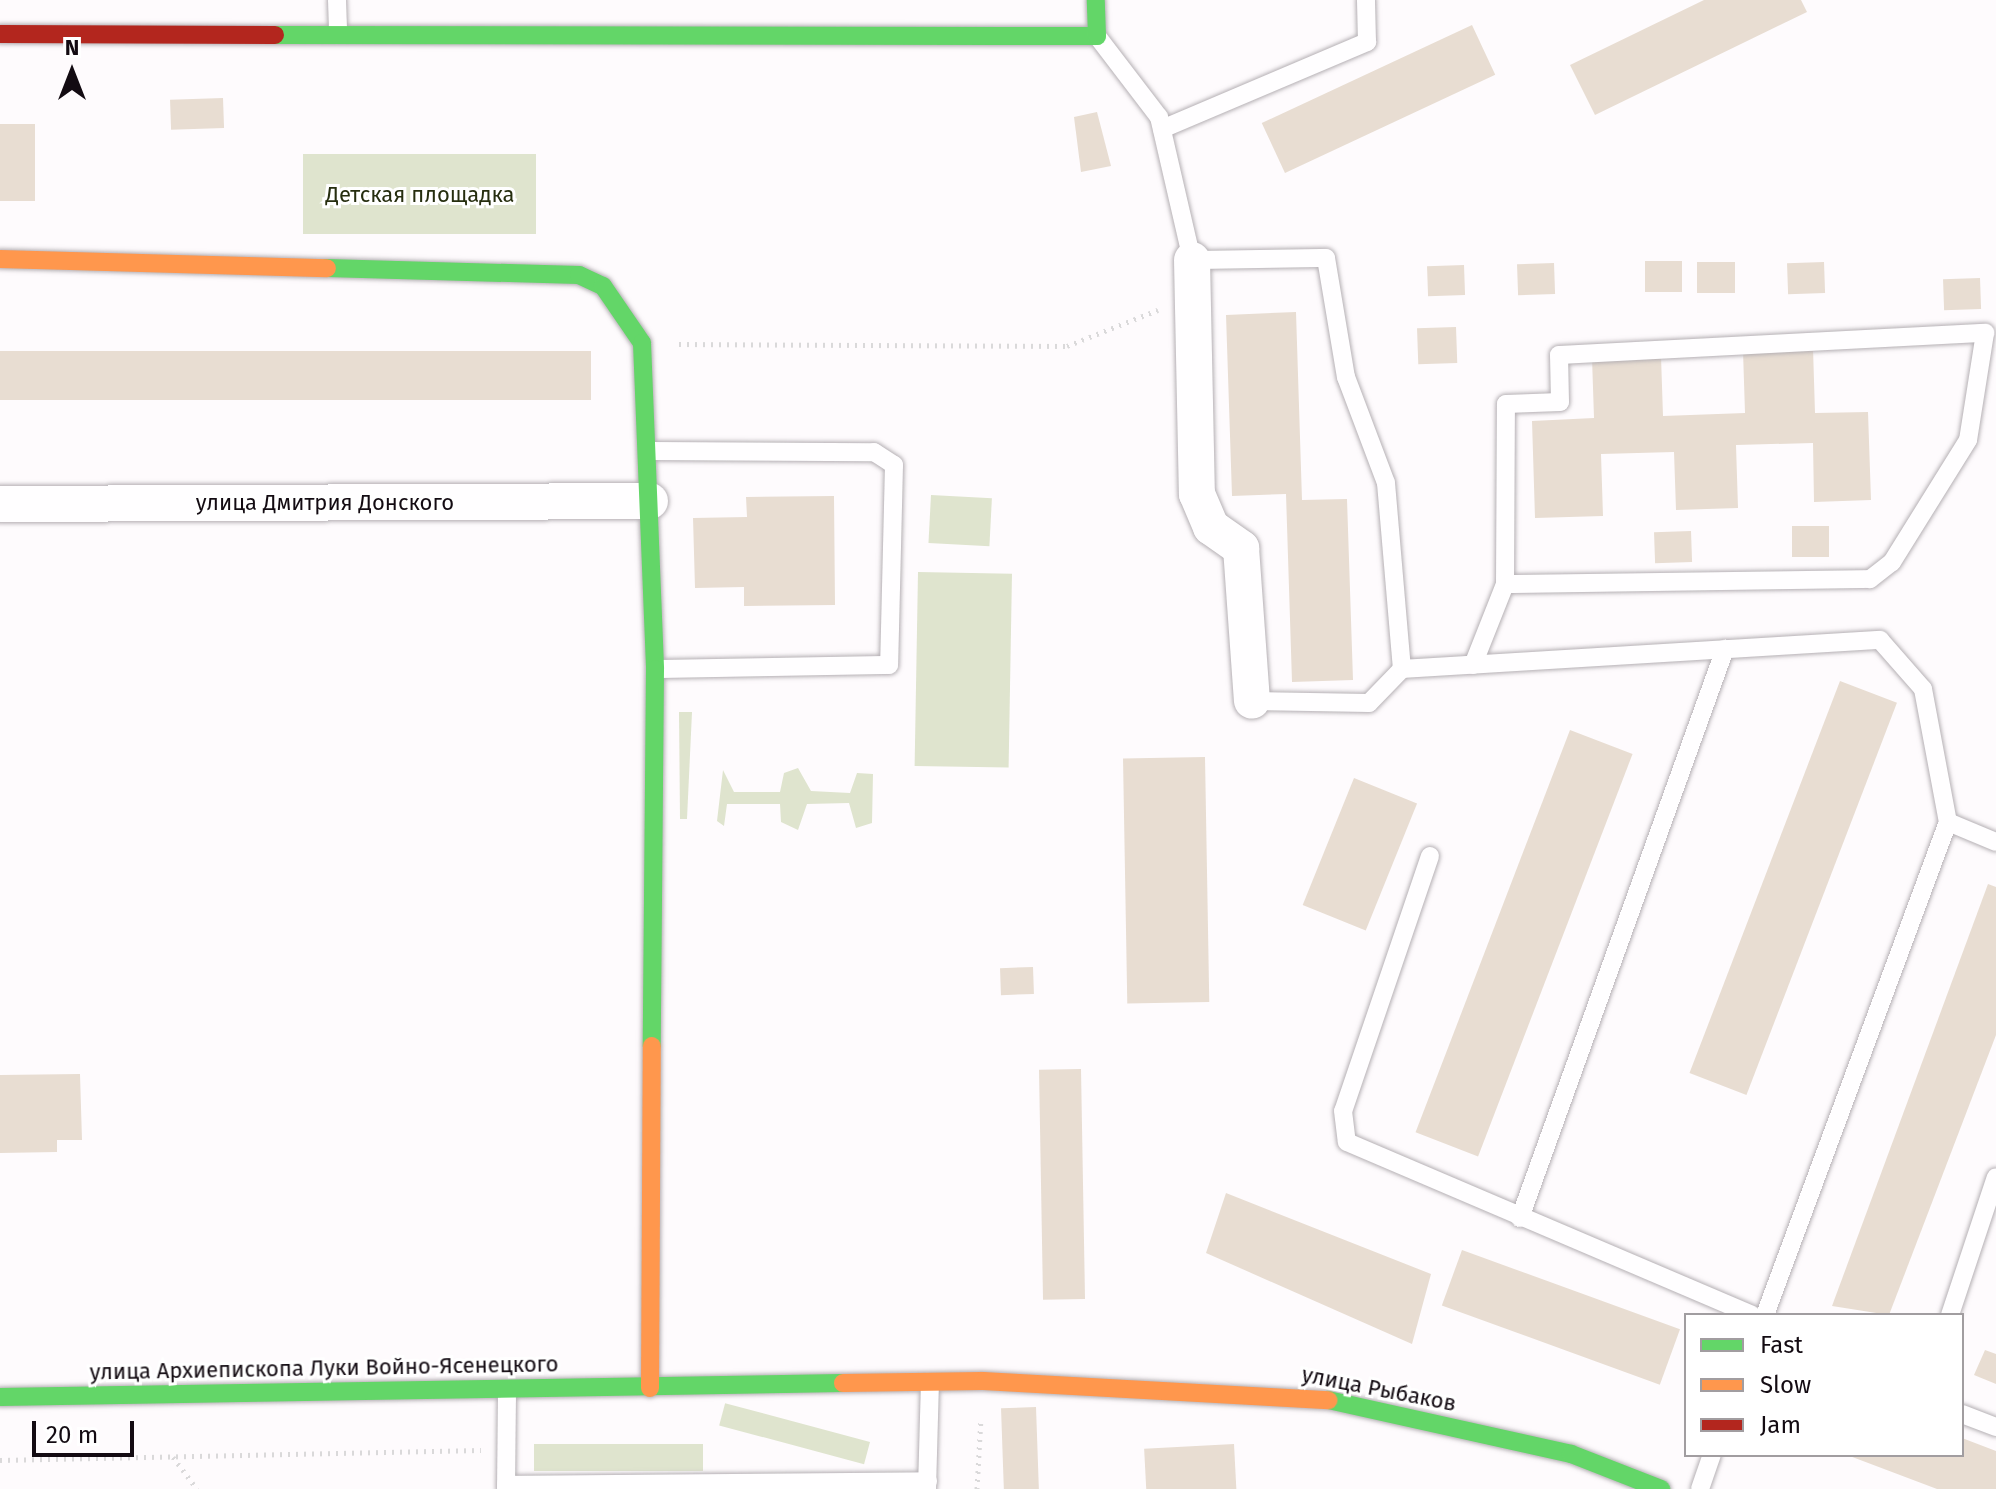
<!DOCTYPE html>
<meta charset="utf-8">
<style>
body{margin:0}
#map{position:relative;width:1996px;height:1489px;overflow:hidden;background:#fefbfd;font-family:"Fira Sans",sans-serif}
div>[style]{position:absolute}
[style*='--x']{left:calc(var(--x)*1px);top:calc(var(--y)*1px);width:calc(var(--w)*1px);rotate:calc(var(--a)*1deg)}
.green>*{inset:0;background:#dfe4ce;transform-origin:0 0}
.building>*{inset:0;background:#e8ddd2;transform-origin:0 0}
.path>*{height:5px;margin-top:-2.5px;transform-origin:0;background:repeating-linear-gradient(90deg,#dad9da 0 2px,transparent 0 8px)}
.roads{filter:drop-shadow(0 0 2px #b5b0b4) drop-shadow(0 0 2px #b5b0b4)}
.lane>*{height:18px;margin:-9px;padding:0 9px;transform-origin:9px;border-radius:9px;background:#fffeff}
.street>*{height:36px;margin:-18px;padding:0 18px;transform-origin:18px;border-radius:18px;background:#fffeff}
.fast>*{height:18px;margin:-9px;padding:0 9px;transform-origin:9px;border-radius:9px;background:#63d668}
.slow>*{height:18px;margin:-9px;padding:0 9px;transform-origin:9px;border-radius:9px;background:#ff974d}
.jam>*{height:18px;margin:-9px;padding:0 9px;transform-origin:9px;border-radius:9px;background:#b3261e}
span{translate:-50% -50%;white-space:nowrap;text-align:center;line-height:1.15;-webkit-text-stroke:6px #fff;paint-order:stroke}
.park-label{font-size:22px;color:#262e0f}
.street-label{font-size:22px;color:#130b12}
.legend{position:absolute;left:1684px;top:1313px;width:280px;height:144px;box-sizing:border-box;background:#fff;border:2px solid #a19da0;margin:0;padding:10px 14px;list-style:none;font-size:24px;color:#130b12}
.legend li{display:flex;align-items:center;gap:16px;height:40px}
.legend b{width:40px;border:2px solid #a19da0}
.north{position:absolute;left:32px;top:32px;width:80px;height:80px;-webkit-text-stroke:6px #fff;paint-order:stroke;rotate:0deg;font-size:22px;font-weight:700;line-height:32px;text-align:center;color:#130b12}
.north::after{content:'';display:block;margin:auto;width:28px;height:36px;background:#130b12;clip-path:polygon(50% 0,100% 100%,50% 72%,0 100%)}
.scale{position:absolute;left:32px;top:1421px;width:102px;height:36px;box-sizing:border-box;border:4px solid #130b12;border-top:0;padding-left:10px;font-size:24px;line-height:28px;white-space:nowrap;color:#130b12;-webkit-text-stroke:6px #fff;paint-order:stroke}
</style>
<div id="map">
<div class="green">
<div style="left:303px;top:154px;width:233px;height:80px"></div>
<div style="left:931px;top:495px;width:61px;height:48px;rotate:3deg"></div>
<div style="left:918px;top:572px;width:94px;height:194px;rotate:1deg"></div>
<div style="clip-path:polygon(679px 712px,692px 712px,687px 819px,680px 819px)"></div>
<div style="clip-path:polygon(798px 768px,811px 791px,850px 793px,857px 773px,873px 774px,872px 823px,856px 828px,849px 803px,807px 804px,798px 830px,781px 822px,780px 804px,727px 804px,724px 826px,717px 821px,723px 770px,734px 792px,780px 792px,784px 773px)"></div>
<div style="left:870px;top:1442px;width:23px;height:150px;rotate:105deg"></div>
<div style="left:703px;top:1444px;width:27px;height:169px;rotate:90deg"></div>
</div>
<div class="building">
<div style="clip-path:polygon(1704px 0,1801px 0,1807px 12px,1595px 115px,1570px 65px)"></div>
<div style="left:1472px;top:25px;width:55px;height:232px;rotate:65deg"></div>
<div style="left:223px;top:98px;width:30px;height:53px;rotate:88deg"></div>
<div style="clip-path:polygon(1097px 112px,1111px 166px,1081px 172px,1074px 117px)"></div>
<div style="left:0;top:124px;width:35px;height:77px"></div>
<div style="left:1682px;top:261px;width:31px;height:37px;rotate:90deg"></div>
<div style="left:1735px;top:262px;width:31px;height:38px;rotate:90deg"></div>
<div style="left:1824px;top:262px;width:31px;height:37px;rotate:88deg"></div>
<div style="left:1554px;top:263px;width:31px;height:37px;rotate:88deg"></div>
<div style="left:1464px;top:265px;width:30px;height:37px;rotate:88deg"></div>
<div style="left:1980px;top:278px;width:31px;height:37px;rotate:88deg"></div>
<div style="clip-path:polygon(1296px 312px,1302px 500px,1347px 499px,1353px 680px,1292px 682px,1286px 494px,1232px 496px,1226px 315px)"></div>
<div style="left:1456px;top:327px;width:36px;height:39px;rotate:88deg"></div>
<div style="clip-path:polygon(1813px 348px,1815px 413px,1868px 412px,1871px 500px,1814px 502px,1813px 443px,1736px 445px,1738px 508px,1676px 510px,1674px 452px,1601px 454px,1603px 516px,1535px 518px,1532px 421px,1594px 418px,1592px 358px,1661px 356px,1663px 416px,1745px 413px,1743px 351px)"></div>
<div style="left:591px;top:351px;width:49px;height:591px;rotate:90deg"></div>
<div style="clip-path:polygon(834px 496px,835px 605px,744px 606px,744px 587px,695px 588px,693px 518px,747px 517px,746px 497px)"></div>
<div style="left:1792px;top:526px;width:37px;height:31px"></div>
<div style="left:1691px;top:531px;width:31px;height:37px;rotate:88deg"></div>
<div style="left:1840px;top:681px;width:61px;height:420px;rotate:21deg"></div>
<div style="left:1570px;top:730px;width:67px;height:431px;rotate:21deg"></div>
<div style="left:1205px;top:757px;width:245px;height:82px;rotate:89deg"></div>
<div style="left:1354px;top:778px;width:68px;height:137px;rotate:22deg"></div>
<div style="clip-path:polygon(1988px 884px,1996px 887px,1996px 1035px,1889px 1315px,1832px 1306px)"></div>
<div style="left:1033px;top:967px;width:27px;height:33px;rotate:88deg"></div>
<div style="left:1081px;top:1069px;width:230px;height:42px;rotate:89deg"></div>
<div style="clip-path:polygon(80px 1074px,82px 1140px,57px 1140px,57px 1152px,0 1153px,0 1075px)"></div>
<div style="clip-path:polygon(1226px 1193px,1431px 1274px,1412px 1344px,1206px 1253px)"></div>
<div style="left:1462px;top:1250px;width:232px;height:59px;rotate:20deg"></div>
<div style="clip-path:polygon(1985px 1350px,1996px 1354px,1996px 1384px,1974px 1375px)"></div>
<div style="left:1036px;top:1407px;width:82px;height:35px;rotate:88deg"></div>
<div style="clip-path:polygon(1962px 1438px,1996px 1451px,1996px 1489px,1937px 1489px,1847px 1455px,1962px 1455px)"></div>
<div style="left:1234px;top:1444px;width:45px;height:90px;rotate:87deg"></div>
</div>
<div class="path">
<div style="--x:679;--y:344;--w:388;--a:0.3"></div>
<div style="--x:1067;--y:346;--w:98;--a:-21.6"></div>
<div style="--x:173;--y:1457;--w:40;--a:53"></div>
<div style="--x:0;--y:1460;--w:481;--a:-1.2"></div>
<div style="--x:977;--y:1489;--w:71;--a:-86.8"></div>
</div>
<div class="roads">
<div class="lane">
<div style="--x:337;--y:0;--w:35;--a:88"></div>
<div style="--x:1097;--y:36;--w:102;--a:52.6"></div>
<div style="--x:1159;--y:117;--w:147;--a:77"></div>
<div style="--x:1192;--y:260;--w:134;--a:-0.9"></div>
<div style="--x:1326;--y:258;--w:121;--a:80.5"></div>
<div style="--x:1346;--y:377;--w:113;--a:69.3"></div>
<div style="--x:1386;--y:483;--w:187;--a:85.1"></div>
<div style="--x:1162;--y:129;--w:223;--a:-23"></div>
<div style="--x:1367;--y:42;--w:42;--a:-91.4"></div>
<div style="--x:650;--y:451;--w:224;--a:0.3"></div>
<div style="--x:874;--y:452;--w:24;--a:33"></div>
<div style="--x:894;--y:465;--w:200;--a:91.4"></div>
<div style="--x:889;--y:665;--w:234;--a:179"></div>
<div style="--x:1473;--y:665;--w:87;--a:-68.4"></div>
<div style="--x:1505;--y:584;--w:180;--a:-89.7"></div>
<div style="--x:1506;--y:404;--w:54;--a:-2.1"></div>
<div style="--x:1560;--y:402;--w:47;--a:-91.2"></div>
<div style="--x:1559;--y:355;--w:427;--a:-3"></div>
<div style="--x:1985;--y:333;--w:108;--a:99"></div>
<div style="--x:1968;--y:440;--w:144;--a:121.9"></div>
<div style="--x:1892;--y:562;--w:28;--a:142"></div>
<div style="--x:1870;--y:579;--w:365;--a:179.2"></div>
<div style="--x:1252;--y:701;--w:117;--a:1"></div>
<div style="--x:1369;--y:703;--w:47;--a:-45.9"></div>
<div style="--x:1402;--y:669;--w:479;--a:-3.5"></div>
<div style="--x:1880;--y:640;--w:65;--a:48.7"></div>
<div style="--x:1923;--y:689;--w:135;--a:79.4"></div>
<div style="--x:1948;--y:822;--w:52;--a:22.6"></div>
<div style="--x:1430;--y:856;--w:269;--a:108.8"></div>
<div style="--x:1343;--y:1111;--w:31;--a:83"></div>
<div style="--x:1347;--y:1142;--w:440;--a:23.1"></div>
<div style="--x:1520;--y:1218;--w:605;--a:-70.19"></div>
<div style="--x:1765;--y:1315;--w:526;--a:-69.64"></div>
<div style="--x:1950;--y:1315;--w:145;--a:-71.6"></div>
<div style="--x:1962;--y:1414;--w:36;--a:21"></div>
<div style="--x:506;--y:1485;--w:422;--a:-0.5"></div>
<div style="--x:506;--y:1489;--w:100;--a:-89.4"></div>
<div style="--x:927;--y:1489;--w:107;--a:-88.4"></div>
<div style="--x:1700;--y:1489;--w:36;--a:-71"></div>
</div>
<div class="street">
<div style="--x:1192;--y:260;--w:234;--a:88.8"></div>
<div style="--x:1197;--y:494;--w:36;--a:67"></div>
<div style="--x:1211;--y:527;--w:37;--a:35"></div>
<div style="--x:1241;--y:548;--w:153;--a:85.9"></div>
<div style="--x:0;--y:504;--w:650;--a:-0.26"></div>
</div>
<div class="fast">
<div style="--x:275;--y:35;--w:822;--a:0.07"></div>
<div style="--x:1097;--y:36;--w:36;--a:-92"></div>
<div style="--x:327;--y:268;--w:252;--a:1.6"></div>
<div style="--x:579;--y:275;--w:26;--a:25"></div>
<div style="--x:603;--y:286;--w:69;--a:55.6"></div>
<div style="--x:642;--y:343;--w:326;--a:87.7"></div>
<div style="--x:655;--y:669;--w:377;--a:90.5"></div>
<div style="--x:0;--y:1397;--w:843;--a:-0.95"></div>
<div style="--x:1328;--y:1400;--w:249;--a:12.5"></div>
<div style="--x:1571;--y:1454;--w:97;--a:21.3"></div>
</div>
<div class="slow">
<div style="--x:0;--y:259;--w:327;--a:1.6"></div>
<div style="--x:843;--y:1383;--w:140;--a:-0.8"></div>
<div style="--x:983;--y:1381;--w:346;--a:3.2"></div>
<div style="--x:650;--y:1388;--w:342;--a:-89.7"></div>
</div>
<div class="jam">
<div style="--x:0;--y:34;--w:275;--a:0.2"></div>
</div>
</div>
<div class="park-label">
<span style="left:420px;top:195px">Детская площадка</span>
</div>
<div class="street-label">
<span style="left:325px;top:503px">улица Дмитрия Донского</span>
<span style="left:324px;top:1368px;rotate:-1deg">улица Архиепископа Луки Войно-Ясенецкого</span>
<span style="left:1379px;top:1389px;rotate:11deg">улица Рыбаков</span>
</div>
<ul class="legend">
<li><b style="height:10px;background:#63d668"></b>Fast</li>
<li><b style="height:10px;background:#ff974d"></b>Slow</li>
<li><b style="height:10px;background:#b3261e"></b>Jam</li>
</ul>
<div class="north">N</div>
<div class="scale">20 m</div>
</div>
